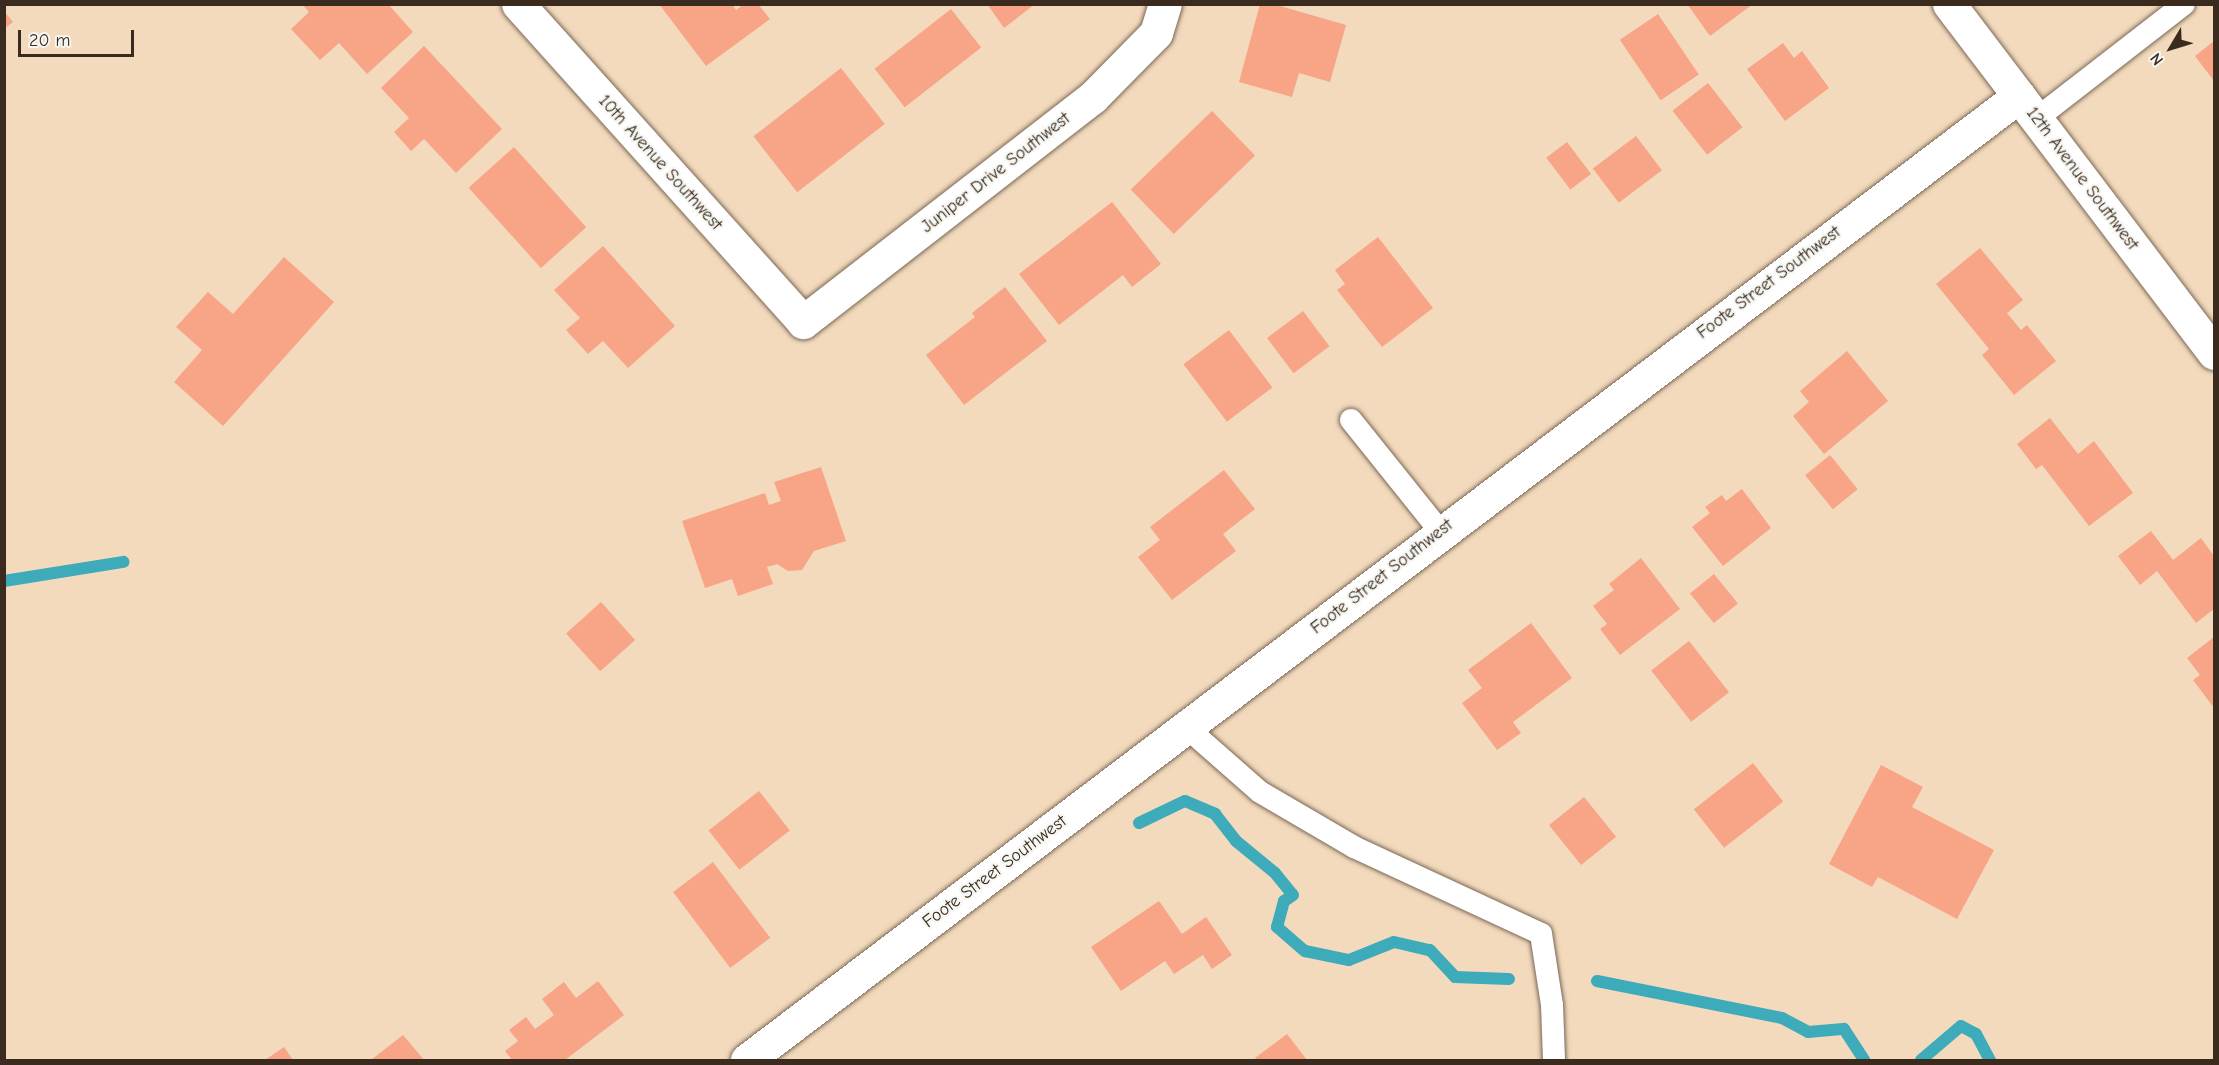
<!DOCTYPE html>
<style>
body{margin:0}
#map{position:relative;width:2219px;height:1065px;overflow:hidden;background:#f3dabd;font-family:"Comic Neue",sans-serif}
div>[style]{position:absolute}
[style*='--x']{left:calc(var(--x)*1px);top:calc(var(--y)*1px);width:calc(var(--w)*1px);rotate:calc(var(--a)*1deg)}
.stream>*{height:12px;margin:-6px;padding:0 6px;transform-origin:6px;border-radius:6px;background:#3dabba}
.building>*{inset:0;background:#f8a487;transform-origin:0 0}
.roads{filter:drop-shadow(0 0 2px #7b6856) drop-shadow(0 0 2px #7b6856)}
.lane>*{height:22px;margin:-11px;padding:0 11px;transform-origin:11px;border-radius:11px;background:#fff}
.street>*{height:33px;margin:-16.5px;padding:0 16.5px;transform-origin:16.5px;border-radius:16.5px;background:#fff}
.secondary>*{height:33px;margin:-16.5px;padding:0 16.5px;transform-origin:16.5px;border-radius:16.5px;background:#fff}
span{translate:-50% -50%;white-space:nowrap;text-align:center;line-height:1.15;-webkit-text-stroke:4.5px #f6f6f2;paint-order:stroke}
.street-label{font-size:18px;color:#3b2a1e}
.frame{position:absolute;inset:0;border:6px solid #3b2a1e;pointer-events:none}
.north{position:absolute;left:2141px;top:18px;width:60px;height:60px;-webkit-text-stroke:4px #f6f6f2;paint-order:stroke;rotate:232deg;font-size:16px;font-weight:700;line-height:24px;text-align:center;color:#3b2a1e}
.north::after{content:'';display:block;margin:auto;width:21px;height:27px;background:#3b2a1e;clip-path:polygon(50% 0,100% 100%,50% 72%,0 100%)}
.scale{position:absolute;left:18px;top:30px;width:116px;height:27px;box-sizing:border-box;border:3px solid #3b2a1e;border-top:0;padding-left:8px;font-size:18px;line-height:21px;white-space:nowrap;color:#3b2a1e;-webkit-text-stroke:4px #f6f6f2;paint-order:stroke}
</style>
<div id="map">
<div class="stream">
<div style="--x:4;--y:581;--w:121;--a:-9.1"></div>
<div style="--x:1139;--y:823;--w:51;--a:-25.6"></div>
<div style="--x:1185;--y:801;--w:33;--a:23"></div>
<div style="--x:1215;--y:814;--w:34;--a:52"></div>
<div style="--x:1236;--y:841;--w:50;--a:39.4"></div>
<div style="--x:1275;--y:873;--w:28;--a:51"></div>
<div style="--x:1293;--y:895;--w:11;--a:146"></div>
<div style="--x:1284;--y:901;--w:27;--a:105"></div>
<div style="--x:1277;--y:927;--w:37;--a:41"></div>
<div style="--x:1305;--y:951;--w:45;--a:11.6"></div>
<div style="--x:1349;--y:960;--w:48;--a:-21.8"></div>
<div style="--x:1394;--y:942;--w:37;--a:13"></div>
<div style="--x:1430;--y:950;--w:37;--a:47"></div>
<div style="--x:1455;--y:977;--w:54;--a:2.1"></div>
<div style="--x:1597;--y:981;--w:189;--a:11.3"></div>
<div style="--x:1782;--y:1018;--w:30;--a:28"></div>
<div style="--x:1808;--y:1032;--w:36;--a:-5"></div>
<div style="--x:1844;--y:1029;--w:37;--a:57"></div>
<div style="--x:1921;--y:1060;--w:52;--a:-40.4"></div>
<div style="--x:1961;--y:1026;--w:17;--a:28"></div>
<div style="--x:1976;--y:1034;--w:30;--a:62"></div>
</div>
<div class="building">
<div style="clip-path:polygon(302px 4px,388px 4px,413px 32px,367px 74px,339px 43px,320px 60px,291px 29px,309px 12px)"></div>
<div style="clip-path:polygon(659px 4px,732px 4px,736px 10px,744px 4px,758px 4px,770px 19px,706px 66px)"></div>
<div style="clip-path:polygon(987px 4px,1035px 4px,1004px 28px)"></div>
<div style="clip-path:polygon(1260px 4px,1273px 4px,1346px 25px,1330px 82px,1299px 73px,1292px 97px,1239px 82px)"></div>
<div style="clip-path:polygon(1687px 4px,1753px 4px,1710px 36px)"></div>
<div style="left:951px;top:9px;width:49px;height:97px;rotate:52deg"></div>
<div style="clip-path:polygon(4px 11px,13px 22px,4px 29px)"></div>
<div style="left:1658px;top:14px;width:73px;height:46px;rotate:56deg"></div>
<div style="clip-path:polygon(2214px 41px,2214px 81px,2195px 56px)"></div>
<div style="clip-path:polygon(1783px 43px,1794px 58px,1802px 51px,1829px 88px,1785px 121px,1747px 69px)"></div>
<div style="clip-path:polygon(424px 46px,502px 129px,456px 173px,424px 139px,411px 151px,394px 132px,409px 118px,381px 88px)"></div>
<div style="left:841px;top:68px;width:71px;height:111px;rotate:52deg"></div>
<div style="left:1708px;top:83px;width:56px;height:45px;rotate:52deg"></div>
<div style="left:1212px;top:111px;width:62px;height:113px;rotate:46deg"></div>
<div style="left:1636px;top:136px;width:43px;height:54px;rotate:53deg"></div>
<div style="left:1567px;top:142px;width:40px;height:26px;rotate:53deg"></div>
<div style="left:514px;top:147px;width:108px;height:61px;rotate:48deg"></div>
<div style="clip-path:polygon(1112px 202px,1161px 264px,1132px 287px,1123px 275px,1059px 325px,1019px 274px)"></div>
<div style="clip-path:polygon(1378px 237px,1433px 308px,1382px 347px,1337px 290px,1345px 284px,1335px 270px)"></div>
<div style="clip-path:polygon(603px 246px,675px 326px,628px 368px,603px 341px,588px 354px,566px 330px,580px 318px,554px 290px)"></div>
<div style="clip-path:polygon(1980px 248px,2023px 300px,2007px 313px,2021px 330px,2027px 325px,2056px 361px,2014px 395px,1982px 355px,1989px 349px,1936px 284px)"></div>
<div style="clip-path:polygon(284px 257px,334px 302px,223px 426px,174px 382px,202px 350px,176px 327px,208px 292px,233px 314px)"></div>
<div style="clip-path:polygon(1005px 287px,1047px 341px,964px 405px,926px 355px,975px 317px,972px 313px)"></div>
<div style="left:1303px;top:311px;width:44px;height:45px;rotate:53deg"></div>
<div style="left:1229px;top:330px;width:72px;height:57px;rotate:53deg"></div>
<div style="clip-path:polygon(1847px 351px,1888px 401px,1824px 454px,1793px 416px,1809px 402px,1800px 391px)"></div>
<div style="clip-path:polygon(2050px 418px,2078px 454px,2094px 441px,2133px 493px,2089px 526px,2042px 465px,2036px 469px,2017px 444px)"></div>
<div style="left:1830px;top:455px;width:44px;height:32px;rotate:51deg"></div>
<div style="clip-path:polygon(821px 467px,846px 541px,814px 551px,802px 570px,788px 571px,777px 564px,767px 567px,773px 584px,738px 596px,732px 579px,705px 588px,682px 521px,765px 493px,769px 505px,781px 501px,774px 482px)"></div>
<div style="clip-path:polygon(1224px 470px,1255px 509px,1223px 534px,1236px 551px,1172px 600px,1138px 557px,1160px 540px,1150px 527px)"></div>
<div style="clip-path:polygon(1742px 489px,1771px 528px,1723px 566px,1692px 527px,1710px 513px,1705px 507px,1722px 495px,1726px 501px)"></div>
<div style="clip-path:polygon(2151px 531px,2173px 560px,2201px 538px,2214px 556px,2214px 609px,2196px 623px,2157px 571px,2140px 585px,2118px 556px)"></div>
<div style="clip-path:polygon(1641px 558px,1680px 609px,1620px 655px,1600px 629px,1607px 624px,1593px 606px,1614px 590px,1609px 584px)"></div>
<div style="left:1714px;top:574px;width:38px;height:31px;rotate:51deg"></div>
<div style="left:601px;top:602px;width:51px;height:47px;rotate:48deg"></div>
<div style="clip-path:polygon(1531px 623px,1572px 678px,1513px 722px,1521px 733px,1497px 750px,1462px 703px,1482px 688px,1468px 670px)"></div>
<div style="clip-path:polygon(2214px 637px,2214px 708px,2193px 680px,2200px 675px,2187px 658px)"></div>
<div style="left:1689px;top:641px;width:65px;height:48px;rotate:52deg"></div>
<div style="left:1753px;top:763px;width:49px;height:75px;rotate:52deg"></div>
<div style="clip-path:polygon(1881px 765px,1923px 787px,1912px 807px,1994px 850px,1957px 919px,1878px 877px,1872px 887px,1829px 864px)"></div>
<div style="left:759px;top:791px;width:50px;height:64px;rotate:52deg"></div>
<div style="left:1584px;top:797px;width:51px;height:45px;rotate:51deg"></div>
<div style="left:713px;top:862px;width:95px;height:50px;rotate:53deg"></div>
<div style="clip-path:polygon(1159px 901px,1182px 934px,1206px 917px,1232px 955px,1212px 969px,1203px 955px,1174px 974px,1165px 961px,1121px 991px,1091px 947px)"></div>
<div style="clip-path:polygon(598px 981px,624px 1015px,565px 1060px,512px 1060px,505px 1051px,518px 1041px,509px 1030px,526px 1017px,535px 1029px,554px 1015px,542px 999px,564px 982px,576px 998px)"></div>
<div style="clip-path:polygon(1287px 1034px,1307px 1060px,1257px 1060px,1255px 1058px)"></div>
<div style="clip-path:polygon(403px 1035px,424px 1060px,371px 1060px)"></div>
<div style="clip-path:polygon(284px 1047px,293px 1060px,265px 1060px)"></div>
</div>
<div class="roads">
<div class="lane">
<div style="--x:2036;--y:119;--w:187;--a:-37.8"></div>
<div style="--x:1351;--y:420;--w:142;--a:51.3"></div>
<div style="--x:1186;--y:727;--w:98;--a:41.3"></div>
<div style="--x:1260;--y:792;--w:109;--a:30.3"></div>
<div style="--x:1354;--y:847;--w:206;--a:24.9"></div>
<div style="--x:1541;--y:934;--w:72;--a:81.2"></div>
<div style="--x:1552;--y:1005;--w:55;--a:87.9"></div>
</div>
<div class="street">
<div style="--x:518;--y:4;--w:427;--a:48.1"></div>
<div style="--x:803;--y:322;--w:366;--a:-37.8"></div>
<div style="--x:1092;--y:98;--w:91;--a:-45.4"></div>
<div style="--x:1156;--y:33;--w:30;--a:-73"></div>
<div style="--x:747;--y:1060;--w:1596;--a:-37.16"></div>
</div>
<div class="secondary">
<div style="--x:1949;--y:4;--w:438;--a:52.8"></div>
</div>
</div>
<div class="street-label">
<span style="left:660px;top:163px;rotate:48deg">10th Avenue Southwest</span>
<span style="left:996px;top:173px;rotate:-38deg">Juniper Drive Southwest</span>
<span style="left:2082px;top:179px;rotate:53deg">12th Avenue Southwest</span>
<span style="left:1769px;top:283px;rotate:-37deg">Foote Street Southwest</span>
<span style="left:1382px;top:577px;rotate:-38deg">Foote Street Southwest</span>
<span style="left:995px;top:872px;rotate:-37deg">Foote Street Southwest</span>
</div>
<div class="frame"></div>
<div class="north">N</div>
<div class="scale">20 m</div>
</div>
